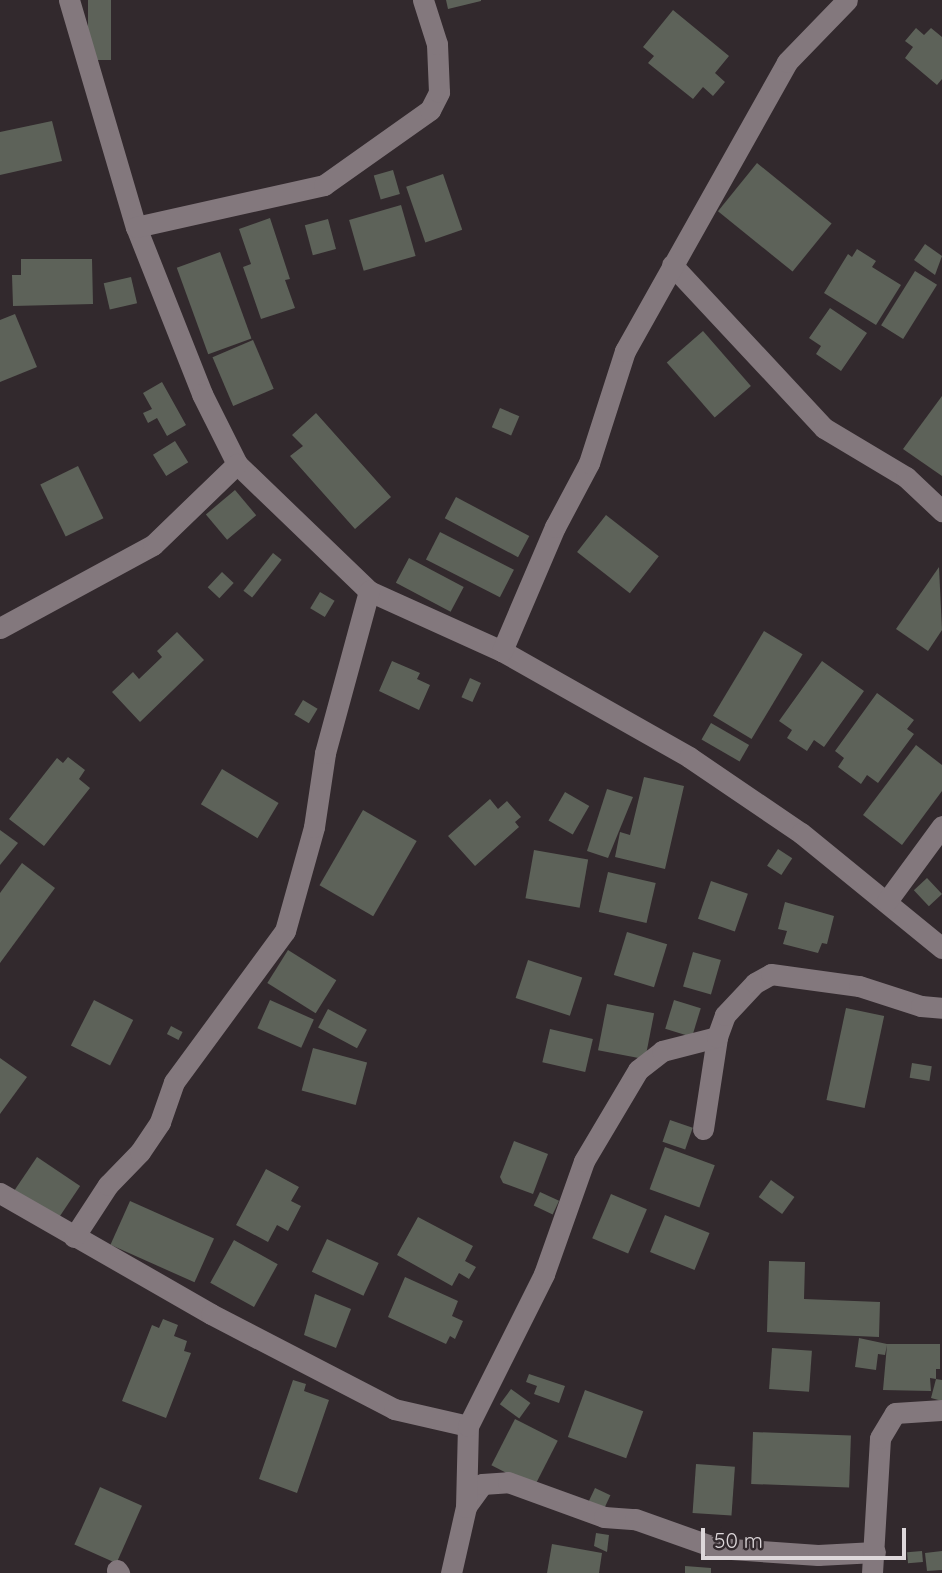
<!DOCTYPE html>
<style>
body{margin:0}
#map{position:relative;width:942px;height:1573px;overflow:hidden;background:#32292d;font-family:Quicksand,sans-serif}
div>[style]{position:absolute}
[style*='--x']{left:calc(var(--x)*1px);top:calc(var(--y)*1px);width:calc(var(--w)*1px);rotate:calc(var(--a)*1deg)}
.building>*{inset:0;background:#5d6259;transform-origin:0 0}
.street>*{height:21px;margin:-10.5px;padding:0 10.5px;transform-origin:10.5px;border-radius:10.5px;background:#83787d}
span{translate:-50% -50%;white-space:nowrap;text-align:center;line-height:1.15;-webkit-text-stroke:5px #32292d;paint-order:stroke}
.scale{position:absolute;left:701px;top:1528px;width:205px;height:32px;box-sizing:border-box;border:4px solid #ddd7da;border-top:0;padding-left:9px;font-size:21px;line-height:24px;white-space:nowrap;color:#ddd7da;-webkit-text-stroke:5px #32292d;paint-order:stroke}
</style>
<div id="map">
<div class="building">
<div style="left:88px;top:0;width:23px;height:60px"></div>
<div style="clip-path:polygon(446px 0,481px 0,481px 1px,448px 9px)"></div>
<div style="clip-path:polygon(673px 10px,729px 56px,715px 73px,725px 82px,713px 96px,703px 87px,693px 99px,648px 63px,654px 56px,643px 47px)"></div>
<div style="clip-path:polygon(916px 28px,924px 35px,931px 28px,942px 37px,942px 79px,937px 85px,905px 58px,913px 47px,905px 41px)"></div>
<div style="clip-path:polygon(52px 121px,62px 161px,0 175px,0 132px)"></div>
<div style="left:757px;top:163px;width:96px;height:62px;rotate:39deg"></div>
<div style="left:393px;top:170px;width:25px;height:20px;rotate:74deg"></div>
<div style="left:443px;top:174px;width:59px;height:39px;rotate:71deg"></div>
<div style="left:401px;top:205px;width:53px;height:54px;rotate:74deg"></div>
<div style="clip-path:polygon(270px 218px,290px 279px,285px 280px,295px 308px,261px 319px,243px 267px,251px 264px,239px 229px)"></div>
<div style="left:328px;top:219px;width:31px;height:24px;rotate:75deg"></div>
<div style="clip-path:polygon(925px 244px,942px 256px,935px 275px,914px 260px)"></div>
<div style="clip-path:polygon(857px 249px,876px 261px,872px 267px,901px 285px,876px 325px,824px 293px,848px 254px,852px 257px)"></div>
<div style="left:220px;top:252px;width:92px;height:46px;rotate:70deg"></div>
<div style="clip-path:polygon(21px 259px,92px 259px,93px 304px,13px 306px,12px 275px,21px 275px)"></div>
<div style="left:915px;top:271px;width:26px;height:64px;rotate:32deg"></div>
<div style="left:131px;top:277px;width:27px;height:28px;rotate:77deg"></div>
<div style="clip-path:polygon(830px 308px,867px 333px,841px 371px,816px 354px,821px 346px,809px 338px)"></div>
<div style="clip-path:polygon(15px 314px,37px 367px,0 382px,0 320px)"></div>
<div style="left:703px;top:331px;width:73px;height:48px;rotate:49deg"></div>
<div style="left:253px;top:340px;width:53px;height:44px;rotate:67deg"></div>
<div style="clip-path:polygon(162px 382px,186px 425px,167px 436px,157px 418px,148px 423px,143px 413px,152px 409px,143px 393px)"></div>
<div style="clip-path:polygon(942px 396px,942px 476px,903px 449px)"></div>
<div style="left:500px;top:408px;width:21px;height:21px;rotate:23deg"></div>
<div style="clip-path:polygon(316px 413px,391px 497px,355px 529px,290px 456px,303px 446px,292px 435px)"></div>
<div style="left:175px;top:441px;width:25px;height:26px;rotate:58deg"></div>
<div style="left:78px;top:466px;width:58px;height:42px;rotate:64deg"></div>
<div style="left:235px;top:490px;width:33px;height:38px;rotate:50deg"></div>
<div style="left:456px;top:497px;width:83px;height:24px;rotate:28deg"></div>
<div style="left:606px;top:515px;width:67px;height:47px;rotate:38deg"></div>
<div style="left:440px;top:532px;width:83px;height:31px;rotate:27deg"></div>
<div style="left:273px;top:553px;width:11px;height:48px;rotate:38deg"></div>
<div style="left:409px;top:558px;width:62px;height:28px;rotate:28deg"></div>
<div style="clip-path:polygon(939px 567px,942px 630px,928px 651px,896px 629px)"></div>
<div style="left:222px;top:572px;width:16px;height:21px;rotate:43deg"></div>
<div style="left:320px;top:592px;width:17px;height:19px;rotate:31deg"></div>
<div style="left:764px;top:631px;width:45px;height:99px;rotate:31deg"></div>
<div style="clip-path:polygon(177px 632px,204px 660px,140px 722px,112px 692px,133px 672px,139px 679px,162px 657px,157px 651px)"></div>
<div style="clip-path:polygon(392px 661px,420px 673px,417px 679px,430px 685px,419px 710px,379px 691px)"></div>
<div style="clip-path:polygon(822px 661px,864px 691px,824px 747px,814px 740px,807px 751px,787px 738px,792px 730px,779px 721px)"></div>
<div style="left:470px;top:678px;width:12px;height:21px;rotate:24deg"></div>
<div style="clip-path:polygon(877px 693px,914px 720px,907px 729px,914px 734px,878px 783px,867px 775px,861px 784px,838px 767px,844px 758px,835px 751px)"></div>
<div style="left:303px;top:700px;width:17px;height:17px;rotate:31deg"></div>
<div style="left:711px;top:723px;width:44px;height:19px;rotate:30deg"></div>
<div style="clip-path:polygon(916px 745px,942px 765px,942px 791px,902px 845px,863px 815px)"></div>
<div style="clip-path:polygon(68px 757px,85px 770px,79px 779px,90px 788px,44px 846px,9px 819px,57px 758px,63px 763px)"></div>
<div style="left:222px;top:769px;width:66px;height:41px;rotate:31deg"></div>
<div style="clip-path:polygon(644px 777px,684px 786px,665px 869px,615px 857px,620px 832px,630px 835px)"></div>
<div style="clip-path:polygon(607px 789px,633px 797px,608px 858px,587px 851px)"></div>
<div style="left:565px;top:792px;width:28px;height:33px;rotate:30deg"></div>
<div style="clip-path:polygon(490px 799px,498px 809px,507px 801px,521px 817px,515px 822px,519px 827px,475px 866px,448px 836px)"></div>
<div style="left:363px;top:810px;width:62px;height:87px;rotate:30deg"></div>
<div style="clip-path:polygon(0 830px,18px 843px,0 865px)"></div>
<div style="left:778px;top:849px;width:17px;height:20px;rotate:33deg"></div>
<div style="left:534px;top:850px;width:55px;height:49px;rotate:10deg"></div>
<div style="clip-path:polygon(22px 863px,55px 888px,0 963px,0 893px)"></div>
<div style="left:608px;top:872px;width:49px;height:41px;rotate:13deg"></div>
<div style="left:927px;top:878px;width:22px;height:18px;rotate:47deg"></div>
<div style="left:711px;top:881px;width:39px;height:40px;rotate:19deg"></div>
<div style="clip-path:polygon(785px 902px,834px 916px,827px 944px,822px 943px,818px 953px,783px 944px,787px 931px,778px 929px)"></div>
<div style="left:627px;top:932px;width:42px;height:45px;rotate:17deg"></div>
<div style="left:288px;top:950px;width:57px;height:39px;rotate:32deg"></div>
<div style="left:693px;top:952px;width:29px;height:36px;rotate:16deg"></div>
<div style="left:528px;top:960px;width:57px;height:40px;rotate:18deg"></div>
<div style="left:94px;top:1000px;width:44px;height:51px;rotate:27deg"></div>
<div style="left:270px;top:1000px;width:48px;height:31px;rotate:24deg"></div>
<div style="left:674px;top:1000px;width:28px;height:30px;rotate:17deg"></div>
<div style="left:607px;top:1004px;width:48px;height:47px;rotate:11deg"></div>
<div style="left:846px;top:1008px;width:39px;height:94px;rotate:12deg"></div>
<div style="left:328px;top:1009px;width:44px;height:21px;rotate:28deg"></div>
<div style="left:171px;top:1026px;width:13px;height:9px;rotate:27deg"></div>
<div style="left:550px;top:1029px;width:44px;height:34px;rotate:13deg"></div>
<div style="left:313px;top:1048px;width:56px;height:44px;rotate:15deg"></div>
<div style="clip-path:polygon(0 1058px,27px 1077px,0 1114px)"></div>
<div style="left:912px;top:1063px;width:20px;height:15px;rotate:9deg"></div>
<div style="left:670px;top:1120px;width:24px;height:23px;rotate:19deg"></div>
<div style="clip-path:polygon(514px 1141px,548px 1154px,533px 1194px,503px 1183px,500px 1177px)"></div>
<div style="left:665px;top:1147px;width:53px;height:45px;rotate:20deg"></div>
<div style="left:37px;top:1157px;width:52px;height:42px;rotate:34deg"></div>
<div style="clip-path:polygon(266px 1169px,299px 1187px,291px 1201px,301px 1206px,288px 1231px,277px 1225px,268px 1242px,236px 1225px)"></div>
<div style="left:771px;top:1180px;width:29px;height:21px;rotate:36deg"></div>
<div style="left:540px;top:1192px;width:21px;height:15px;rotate:25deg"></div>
<div style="left:611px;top:1194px;width:39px;height:48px;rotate:23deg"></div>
<div style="left:130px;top:1201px;width:92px;height:48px;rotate:24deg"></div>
<div style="left:665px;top:1215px;width:48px;height:40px;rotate:22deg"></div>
<div style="clip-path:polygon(418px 1217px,473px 1246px,465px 1261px,476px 1267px,469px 1279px,459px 1273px,452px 1286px,397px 1255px)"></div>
<div style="left:327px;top:1239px;width:57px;height:36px;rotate:25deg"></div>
<div style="left:234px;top:1240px;width:50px;height:49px;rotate:29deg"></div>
<div style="clip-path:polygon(769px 1261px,805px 1262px,804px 1299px,880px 1302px,879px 1337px,767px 1332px)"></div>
<div style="clip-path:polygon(405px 1277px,458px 1301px,452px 1316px,463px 1321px,455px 1339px,450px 1336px,446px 1344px,388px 1317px)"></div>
<div style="clip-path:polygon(315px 1294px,351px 1309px,336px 1348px,304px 1335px)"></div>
<div style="clip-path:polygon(163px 1319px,178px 1325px,174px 1336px,187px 1341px,184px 1351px,191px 1353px,166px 1418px,122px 1401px,152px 1325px,159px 1328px)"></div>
<div style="clip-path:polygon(859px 1338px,887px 1344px,940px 1344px,940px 1369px,936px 1369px,936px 1379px,930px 1378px,931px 1391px,883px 1390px,887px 1345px,885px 1355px,878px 1354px,876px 1370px,855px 1367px)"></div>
<div style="left:772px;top:1348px;width:40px;height:41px;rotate:4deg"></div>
<div style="clip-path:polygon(529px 1374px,565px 1386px,559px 1403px,534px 1394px,537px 1386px,526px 1382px)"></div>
<div style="clip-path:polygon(936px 1379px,942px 1380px,942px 1401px,931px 1398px)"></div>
<div style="clip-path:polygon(293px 1380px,306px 1384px,304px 1391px,329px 1400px,297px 1493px,259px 1479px)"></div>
<div style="left:511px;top:1389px;width:24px;height:19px;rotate:36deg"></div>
<div style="left:585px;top:1390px;width:62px;height:50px;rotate:20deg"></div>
<div style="left:515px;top:1419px;width:48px;height:52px;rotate:27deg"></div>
<div style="left:753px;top:1432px;width:98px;height:52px;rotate:2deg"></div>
<div style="left:696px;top:1464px;width:39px;height:49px;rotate:4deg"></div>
<div style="left:100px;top:1487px;width:46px;height:63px;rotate:24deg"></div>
<div style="left:595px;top:1488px;width:17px;height:18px;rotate:25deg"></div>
<div style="clip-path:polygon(596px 1533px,609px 1535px,607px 1552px,594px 1546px)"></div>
<div style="clip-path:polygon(552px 1544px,602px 1553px,599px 1573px,547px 1573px)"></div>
<div style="left:922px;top:1551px;width:11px;height:15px;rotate:85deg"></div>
<div style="clip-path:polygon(942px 1551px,942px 1570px,927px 1571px,925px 1553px)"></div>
<div style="clip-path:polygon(685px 1566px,711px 1568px,711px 1573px,685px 1573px)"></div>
</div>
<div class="street">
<div style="--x:69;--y:0;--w:237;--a:73.6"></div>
<div style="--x:136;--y:227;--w:180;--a:68.4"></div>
<div style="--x:202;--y:394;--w:78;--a:63.4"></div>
<div style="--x:237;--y:464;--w:183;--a:43.9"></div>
<div style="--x:369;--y:591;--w:146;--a:24.3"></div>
<div style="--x:502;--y:651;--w:215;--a:29.5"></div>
<div style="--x:689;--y:757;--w:135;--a:34.2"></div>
<div style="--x:801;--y:833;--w:182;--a:39.2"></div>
<div style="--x:136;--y:227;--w:193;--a:-12.6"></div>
<div style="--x:324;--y:185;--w:130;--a:-35.3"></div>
<div style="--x:430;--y:110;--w:20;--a:-63"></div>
<div style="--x:439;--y:92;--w:48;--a:-92.4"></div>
<div style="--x:437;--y:44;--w:46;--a:-107.7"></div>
<div style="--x:672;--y:265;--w:223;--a:47"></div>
<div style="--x:824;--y:428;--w:96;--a:30.9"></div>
<div style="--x:906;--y:477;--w:50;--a:43.4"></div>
<div style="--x:0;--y:628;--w:174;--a:-28.5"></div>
<div style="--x:153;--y:545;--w:117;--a:-44"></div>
<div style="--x:502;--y:651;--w:135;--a:-66.9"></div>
<div style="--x:555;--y:527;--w:72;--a:-62"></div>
<div style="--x:589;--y:463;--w:118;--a:-72.2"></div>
<div style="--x:625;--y:351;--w:331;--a:-60.7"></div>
<div style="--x:787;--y:62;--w:86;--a:-45.9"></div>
<div style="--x:887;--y:901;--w:93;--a:-53.7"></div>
<div style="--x:703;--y:1129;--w:93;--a:-81.3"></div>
<div style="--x:0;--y:1193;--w:243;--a:29.8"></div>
<div style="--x:211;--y:1314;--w:206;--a:27.4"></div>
<div style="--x:394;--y:1409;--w:76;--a:12.9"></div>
<div style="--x:74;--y:1237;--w:62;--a:-56.8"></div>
<div style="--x:108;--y:1185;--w:46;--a:-45.9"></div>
<div style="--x:140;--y:1152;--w:36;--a:-56"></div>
<div style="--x:160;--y:1122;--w:42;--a:-70.7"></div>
<div style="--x:174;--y:1082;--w:187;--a:-53.7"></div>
<div style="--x:285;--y:931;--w:108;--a:-74.4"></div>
<div style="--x:314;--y:827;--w:75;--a:-81.5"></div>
<div style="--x:325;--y:753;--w:168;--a:-74.8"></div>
<div style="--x:467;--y:1505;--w:26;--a:-54"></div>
<div style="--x:482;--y:1484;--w:26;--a:-4"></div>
<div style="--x:508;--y:1482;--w:102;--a:20"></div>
<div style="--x:604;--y:1517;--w:31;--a:4"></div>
<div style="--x:635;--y:1519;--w:87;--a:19.5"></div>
<div style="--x:717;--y:1548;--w:101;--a:4"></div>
<div style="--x:818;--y:1555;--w:57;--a:-3"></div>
<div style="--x:117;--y:1570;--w:4;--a:56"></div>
<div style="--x:451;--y:1573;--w:68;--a:-77.2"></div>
<div style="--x:466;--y:1507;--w:81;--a:-88.6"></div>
<div style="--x:468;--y:1426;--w:170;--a:-63.4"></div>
<div style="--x:544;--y:1274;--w:120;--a:-70.5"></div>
<div style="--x:584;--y:1161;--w:106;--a:-59.3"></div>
<div style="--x:638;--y:1070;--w:31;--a:-38"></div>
<div style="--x:662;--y:1051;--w:57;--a:-14.3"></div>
<div style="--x:717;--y:1037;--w:23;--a:-70"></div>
<div style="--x:725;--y:1015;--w:44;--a:-46.8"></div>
<div style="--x:755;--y:983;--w:18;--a:-29"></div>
<div style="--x:771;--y:974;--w:89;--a:7.8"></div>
<div style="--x:859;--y:986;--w:65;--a:17.9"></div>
<div style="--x:921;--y:1006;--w:21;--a:5"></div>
<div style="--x:872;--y:1573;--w:135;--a:-86.6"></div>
<div style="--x:880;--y:1438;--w:29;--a:-59"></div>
<div style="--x:895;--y:1413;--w:47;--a:-3.7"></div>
</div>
<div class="scale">50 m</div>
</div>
